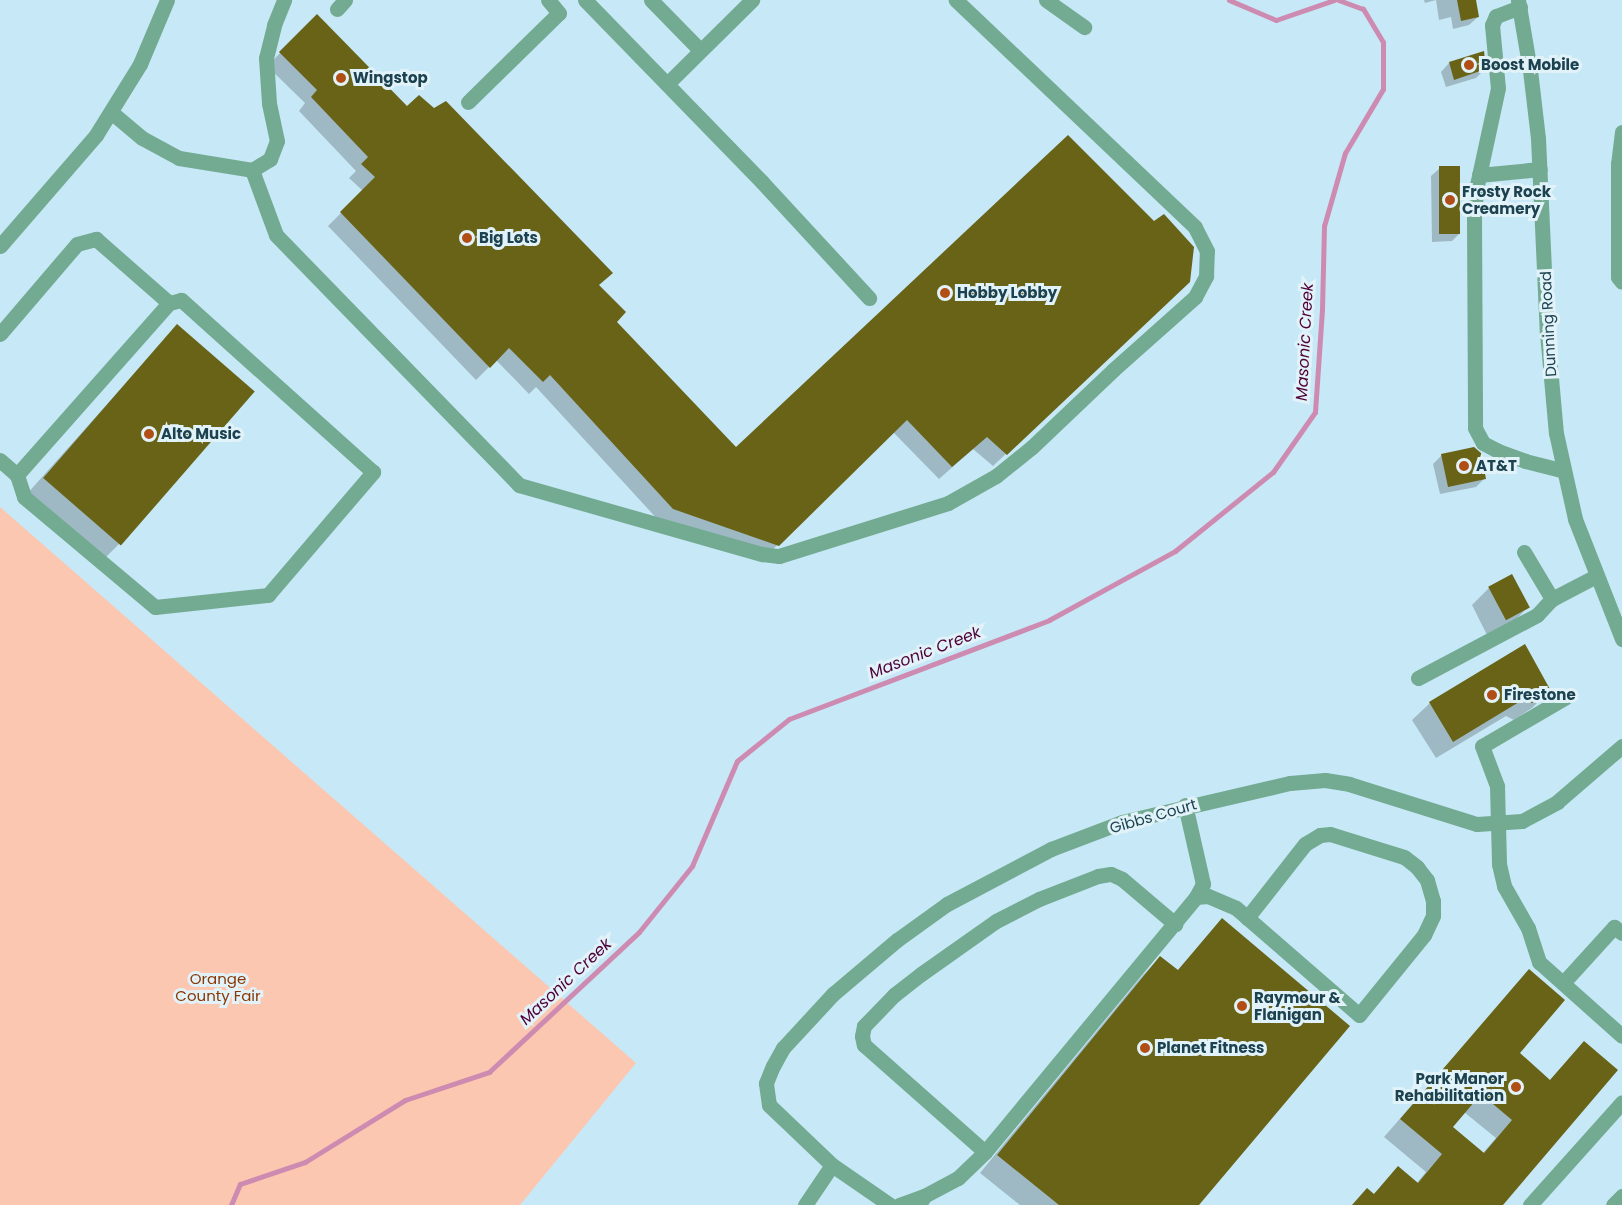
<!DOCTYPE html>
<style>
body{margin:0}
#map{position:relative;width:1622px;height:1205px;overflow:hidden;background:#c7e8f6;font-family:Poppins,sans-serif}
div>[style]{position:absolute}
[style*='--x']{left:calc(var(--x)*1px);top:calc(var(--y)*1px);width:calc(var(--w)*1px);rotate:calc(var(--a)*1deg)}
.green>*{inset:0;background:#fbc7b0}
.shadow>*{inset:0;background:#0003}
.stream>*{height:5px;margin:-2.5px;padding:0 2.5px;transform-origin:2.5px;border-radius:2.5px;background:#ce8bb1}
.building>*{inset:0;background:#696317;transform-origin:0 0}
.minor>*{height:15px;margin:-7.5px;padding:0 7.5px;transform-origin:7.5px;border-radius:7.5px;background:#73ab92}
.dots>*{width:16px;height:16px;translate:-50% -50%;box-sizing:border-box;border:3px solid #e2f2f9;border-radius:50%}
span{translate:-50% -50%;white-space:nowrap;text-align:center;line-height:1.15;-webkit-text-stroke:6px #e2f2f9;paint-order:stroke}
.poi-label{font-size:15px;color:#1c4250;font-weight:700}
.left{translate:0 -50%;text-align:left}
.right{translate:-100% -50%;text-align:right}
.street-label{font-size:15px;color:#1c4250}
.park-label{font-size:15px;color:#893704}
.water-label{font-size:16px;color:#4f0037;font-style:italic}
</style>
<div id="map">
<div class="green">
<div style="clip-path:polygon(0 507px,636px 1063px,520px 1205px,0 1205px)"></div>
</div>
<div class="shadow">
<div style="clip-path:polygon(1424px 0,1475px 0,1478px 17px,1469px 25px,1453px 29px,1451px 17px,1439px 20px,1436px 0,1425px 3px)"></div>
<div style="clip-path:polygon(317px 17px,407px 108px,598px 286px,615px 322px,736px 449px,1175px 295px,993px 466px,973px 449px,939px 479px,893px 432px,764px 558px,660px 522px,536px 387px,529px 394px,496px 360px,476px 380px,328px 226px,363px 191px,349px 178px,356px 171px,299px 111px,305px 103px,267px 66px)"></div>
<div style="clip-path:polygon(1449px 63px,1485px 69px,1476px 78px,1446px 87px,1441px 72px)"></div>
<div style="clip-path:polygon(1440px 168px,1460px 233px,1452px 241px,1432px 242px,1431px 176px)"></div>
<div style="clip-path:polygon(177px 326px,119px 544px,102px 561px,26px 495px)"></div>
<div style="clip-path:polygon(1442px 455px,1485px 478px,1476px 487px,1440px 494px,1433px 464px)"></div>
<div style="clip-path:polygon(1489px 588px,1528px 607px,1511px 625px,1488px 637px,1472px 605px)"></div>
<div style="clip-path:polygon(1549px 691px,1532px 708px,1514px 720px,1506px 716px,1436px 758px,1412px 720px,1430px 703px)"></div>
<div style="clip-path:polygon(1222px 921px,1197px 1205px,1020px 1205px,980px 1173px,1143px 975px,1160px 958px,1177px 971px)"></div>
<div style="clip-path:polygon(evenodd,1529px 971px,1517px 1054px,1549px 1081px,1584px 1043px,1501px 1205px,1352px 1205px,1373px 1195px,1398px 1168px,1416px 1184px,1426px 1172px,1384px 1137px,1529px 971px,1464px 1112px,1496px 1138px,1483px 1153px,1451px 1127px,1464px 1112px)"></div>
</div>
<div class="stream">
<div style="--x:1229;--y:0;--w:51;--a:23.1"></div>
<div style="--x:1276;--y:20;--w:61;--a:-19"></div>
<div style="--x:231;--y:1205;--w:23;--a:-67"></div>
<div style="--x:240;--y:1184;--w:69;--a:-18.7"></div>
<div style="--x:305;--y:1162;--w:118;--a:-31.8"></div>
<div style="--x:405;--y:1100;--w:89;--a:-18.4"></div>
<div style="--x:489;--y:1072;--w:205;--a:-43"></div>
<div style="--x:639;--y:932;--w:85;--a:-51.2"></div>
<div style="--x:692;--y:866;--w:114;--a:-66.8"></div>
<div style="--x:737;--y:761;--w:67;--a:-38.9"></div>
<div style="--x:789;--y:719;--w:278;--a:-20.8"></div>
<div style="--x:1049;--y:620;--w:144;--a:-28.7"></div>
<div style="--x:1175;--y:551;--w:126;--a:-38.9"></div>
<div style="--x:1273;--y:472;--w:73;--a:-55"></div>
<div style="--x:1315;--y:412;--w:103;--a:-86.1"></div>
<div style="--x:1322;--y:309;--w:83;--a:-88.6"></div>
<div style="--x:1324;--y:226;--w:76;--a:-74"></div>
<div style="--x:1345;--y:153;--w:74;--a:-59.3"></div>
<div style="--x:1383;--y:89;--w:47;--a:-90"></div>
<div style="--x:1383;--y:42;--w:39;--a:-121"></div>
<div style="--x:1363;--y:9;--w:27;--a:-160"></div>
</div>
<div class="building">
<div style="clip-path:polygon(1457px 0,1476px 0,1479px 17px,1461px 21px)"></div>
<div style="clip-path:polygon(317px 14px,407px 106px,419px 95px,434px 108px,446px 101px,613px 273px,599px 285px,626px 312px,617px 322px,736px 447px,1068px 135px,1154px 221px,1164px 214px,1194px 247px,1190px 282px,1007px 455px,987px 437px,952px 467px,907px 420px,779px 546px,673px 509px,550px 375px,543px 382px,509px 348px,490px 368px,340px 212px,375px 177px,361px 164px,368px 157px,311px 97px,317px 90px,279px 52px)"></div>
<div style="clip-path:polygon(1484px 51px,1486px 69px,1454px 80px,1449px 62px)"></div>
<div style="left:1439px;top:166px;width:21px;height:68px"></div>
<div style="left:177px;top:324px;width:103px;height:204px;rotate:41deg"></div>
<div style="clip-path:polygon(1474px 447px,1481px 453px,1486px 479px,1448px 487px,1441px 454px)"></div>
<div style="left:1512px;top:574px;width:38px;height:27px;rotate:62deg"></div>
<div style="clip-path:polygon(1525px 644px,1551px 691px,1532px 703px,1524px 699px,1453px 742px,1429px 702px)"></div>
<div style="clip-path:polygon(1222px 918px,1350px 1026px,1199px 1205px,1059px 1205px,997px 1155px,1160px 956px,1178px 970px)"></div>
<div style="clip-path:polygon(evenodd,1529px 969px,1565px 1000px,1520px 1053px,1550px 1080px,1584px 1041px,1618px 1070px,1503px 1205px,1352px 1205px,1367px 1188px,1374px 1194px,1398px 1166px,1418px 1183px,1442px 1154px,1400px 1119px,1529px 969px,1481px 1094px,1512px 1120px,1484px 1153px,1453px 1127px,1481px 1094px)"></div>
</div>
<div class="minor">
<div style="--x:585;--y:0;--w:254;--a:45.8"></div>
<div style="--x:762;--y:182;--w:158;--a:47.3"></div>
<div style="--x:651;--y:0;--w:70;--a:45.6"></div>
<div style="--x:1046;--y:0;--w:47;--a:35.4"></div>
<div style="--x:1518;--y:0;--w:71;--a:80.3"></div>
<div style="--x:1530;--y:70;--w:68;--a:83.3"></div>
<div style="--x:1538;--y:138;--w:195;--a:87.4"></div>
<div style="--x:1547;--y:333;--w:100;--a:84.9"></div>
<div style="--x:1556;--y:433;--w:88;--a:77.5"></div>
<div style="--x:1575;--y:519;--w:129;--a:68.6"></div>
<div style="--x:1520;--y:7;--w:26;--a:159"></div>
<div style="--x:1496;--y:16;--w:10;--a:114"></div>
<div style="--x:1492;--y:25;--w:63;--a:84.6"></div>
<div style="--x:1498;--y:88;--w:104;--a:102.2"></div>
<div style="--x:1476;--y:190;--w:27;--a:94"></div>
<div style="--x:1474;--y:217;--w:211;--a:89.7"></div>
<div style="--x:1475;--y:428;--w:17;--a:62"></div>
<div style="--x:1483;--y:443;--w:17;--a:28"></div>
<div style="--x:1498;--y:451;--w:29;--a:20"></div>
<div style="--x:1525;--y:461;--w:38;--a:14"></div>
<div style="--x:337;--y:9;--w:12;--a:-48"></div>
<div style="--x:667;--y:84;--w:120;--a:-44.7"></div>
<div style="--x:468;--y:102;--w:127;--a:-44.4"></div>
<div style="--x:559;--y:13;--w:17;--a:-130"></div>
<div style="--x:111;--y:112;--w:40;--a:40"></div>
<div style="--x:142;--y:138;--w:42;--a:28.4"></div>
<div style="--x:179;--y:158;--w:74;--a:9.3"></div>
<div style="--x:252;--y:170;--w:69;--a:69.7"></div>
<div style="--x:276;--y:235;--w:349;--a:45.8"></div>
<div style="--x:519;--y:485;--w:253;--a:15.9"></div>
<div style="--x:762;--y:554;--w:17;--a:7"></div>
<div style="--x:779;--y:556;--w:177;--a:-17.4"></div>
<div style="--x:948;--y:503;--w:55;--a:-29.4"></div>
<div style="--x:996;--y:476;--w:46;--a:-38.9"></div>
<div style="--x:1032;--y:447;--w:112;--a:-43.5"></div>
<div style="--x:1113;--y:370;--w:110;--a:-41.7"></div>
<div style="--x:1195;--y:297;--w:24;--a:-62"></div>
<div style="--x:1206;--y:276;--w:25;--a:-88"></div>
<div style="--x:1207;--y:251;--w:27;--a:-117"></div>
<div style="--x:1195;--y:227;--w:330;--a:-136.5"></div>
<div style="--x:1622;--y:132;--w:32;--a:97"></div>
<div style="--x:1618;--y:164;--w:113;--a:90"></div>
<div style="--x:1618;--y:277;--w:6;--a:51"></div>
<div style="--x:252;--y:170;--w:21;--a:-31"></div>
<div style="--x:270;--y:159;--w:19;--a:-69"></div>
<div style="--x:277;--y:141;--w:39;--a:-102"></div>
<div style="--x:269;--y:103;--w:45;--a:-93.8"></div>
<div style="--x:266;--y:58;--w:34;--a:-76"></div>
<div style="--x:274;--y:25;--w:27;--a:-68"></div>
<div style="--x:1479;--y:175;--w:61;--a:-5.6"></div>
<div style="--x:0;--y:246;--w:147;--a:-49.1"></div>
<div style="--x:96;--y:135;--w:84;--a:-58.2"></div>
<div style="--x:140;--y:64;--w:69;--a:-67.1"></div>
<div style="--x:0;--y:334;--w:118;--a:-49.5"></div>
<div style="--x:77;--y:244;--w:20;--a:-15"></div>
<div style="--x:96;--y:239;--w:97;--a:41.2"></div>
<div style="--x:169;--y:303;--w:230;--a:131.5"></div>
<div style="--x:17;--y:475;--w:23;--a:-139"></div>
<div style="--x:17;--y:475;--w:23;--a:72"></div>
<div style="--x:24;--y:497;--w:171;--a:40"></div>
<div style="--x:155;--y:607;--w:114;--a:-6.1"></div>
<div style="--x:268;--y:595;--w:162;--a:-49.5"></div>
<div style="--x:373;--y:472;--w:258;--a:-138.1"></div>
<div style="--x:181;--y:300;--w:12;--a:166"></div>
<div style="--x:1524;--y:552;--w:55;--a:59.2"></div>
<div style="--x:1552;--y:599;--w:50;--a:-27.6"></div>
<div style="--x:1418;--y:678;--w:135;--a:-27.9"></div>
<div style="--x:1537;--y:615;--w:22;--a:-47"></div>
<div style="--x:1566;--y:697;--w:97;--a:149.7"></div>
<div style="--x:1482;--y:746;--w:43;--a:69.4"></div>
<div style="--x:1497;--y:786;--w:78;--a:88.5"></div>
<div style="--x:1499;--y:864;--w:23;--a:77"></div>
<div style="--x:1504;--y:886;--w:48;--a:60.3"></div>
<div style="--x:1528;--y:928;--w:36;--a:72"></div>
<div style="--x:1539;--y:962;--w:111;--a:41.7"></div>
<div style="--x:1196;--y:897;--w:12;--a:-5"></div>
<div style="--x:1208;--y:896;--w:30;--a:23"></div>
<div style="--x:1236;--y:908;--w:163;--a:41"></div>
<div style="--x:1359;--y:1015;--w:103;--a:-50.9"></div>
<div style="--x:1424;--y:935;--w:21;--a:-65"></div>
<div style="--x:1433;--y:916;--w:15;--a:-90"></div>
<div style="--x:1433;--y:901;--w:22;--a:-106"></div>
<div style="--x:1427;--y:880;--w:16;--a:-128"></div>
<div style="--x:1417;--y:867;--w:16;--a:-142"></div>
<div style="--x:1404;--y:857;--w:77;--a:-162.7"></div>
<div style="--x:1330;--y:834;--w:10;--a:174"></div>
<div style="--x:1320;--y:835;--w:17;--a:149"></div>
<div style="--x:1305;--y:844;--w:94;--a:128.1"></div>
<div style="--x:1563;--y:983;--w:76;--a:-47.7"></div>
<div style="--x:1614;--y:927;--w:10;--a:37"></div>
<div style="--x:985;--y:1152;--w:162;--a:-138.5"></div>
<div style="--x:864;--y:1045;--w:9;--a:-103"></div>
<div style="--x:862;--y:1036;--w:10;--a:-79"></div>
<div style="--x:864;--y:1026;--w:43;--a:-45.9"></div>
<div style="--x:894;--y:995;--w:34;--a:-38"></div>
<div style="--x:921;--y:974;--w:92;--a:-35.2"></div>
<div style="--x:996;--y:921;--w:48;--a:-27.1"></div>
<div style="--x:1039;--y:899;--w:63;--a:-21.3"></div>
<div style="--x:1098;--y:876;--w:13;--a:-9"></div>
<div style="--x:1111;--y:874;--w:12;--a:24"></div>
<div style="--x:1122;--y:879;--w:70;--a:40.3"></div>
<div style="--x:832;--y:1165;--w:70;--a:34.6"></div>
<div style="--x:805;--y:1205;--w:48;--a:-56"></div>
<div style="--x:832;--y:1165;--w:87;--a:-136.4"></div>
<div style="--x:769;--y:1105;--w:22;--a:-98"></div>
<div style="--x:766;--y:1083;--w:18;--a:-68"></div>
<div style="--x:773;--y:1066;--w:21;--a:-61"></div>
<div style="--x:783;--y:1048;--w:74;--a:-47.2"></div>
<div style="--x:833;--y:994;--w:84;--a:-40.2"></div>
<div style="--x:897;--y:940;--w:62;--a:-35.8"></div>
<div style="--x:947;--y:904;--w:118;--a:-27.9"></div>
<div style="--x:1051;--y:849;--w:76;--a:-20.8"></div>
<div style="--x:1122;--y:822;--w:172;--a:-13.1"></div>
<div style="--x:1290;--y:783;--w:35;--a:-5"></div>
<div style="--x:1325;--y:780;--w:24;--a:9"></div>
<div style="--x:1349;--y:784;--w:134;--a:17.4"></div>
<div style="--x:1477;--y:824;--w:45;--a:-3.8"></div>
<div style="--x:1522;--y:821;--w:40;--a:-28"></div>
<div style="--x:1557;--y:802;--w:86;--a:-40.7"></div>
<div style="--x:899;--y:1205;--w:27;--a:-20"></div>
<div style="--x:919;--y:1205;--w:10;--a:-61"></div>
<div style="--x:924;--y:1196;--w:38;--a:-28"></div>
<div style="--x:958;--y:1178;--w:37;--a:-44"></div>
<div style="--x:985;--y:1152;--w:331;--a:-50.4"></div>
<div style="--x:1196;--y:897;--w:15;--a:-62"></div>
<div style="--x:1203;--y:884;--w:81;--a:-102.8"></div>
<div style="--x:1530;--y:1205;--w:138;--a:-48.2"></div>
<div style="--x:1613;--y:1205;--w:13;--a:-45"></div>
</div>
<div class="dots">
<div style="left:1469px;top:65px;background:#b14e16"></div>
<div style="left:341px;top:78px;background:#b14e16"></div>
<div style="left:1450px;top:200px;background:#b14e16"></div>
<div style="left:467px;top:238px;background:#b14e16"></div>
<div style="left:945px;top:293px;background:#b14e16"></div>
<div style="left:149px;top:434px;background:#b14e16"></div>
<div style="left:1464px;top:466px;background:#b14e16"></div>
<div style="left:1492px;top:695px;background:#b14e16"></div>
<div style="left:1242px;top:1006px;background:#b14e16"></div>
<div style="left:1145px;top:1048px;background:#b14e16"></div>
<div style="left:1516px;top:1087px;background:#b14e16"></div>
</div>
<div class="poi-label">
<span class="left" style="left:1481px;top:65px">Boost Mobile</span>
<span class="left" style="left:353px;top:78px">Wingstop</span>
<span class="left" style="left:1462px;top:200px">Frosty Rock<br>Creamery</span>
<span class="left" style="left:479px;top:238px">Big Lots</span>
<span class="left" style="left:957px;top:293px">Hobby Lobby</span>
<span class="left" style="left:161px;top:434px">Alto Music</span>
<span class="left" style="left:1476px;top:466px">AT&amp;T</span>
<span class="left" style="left:1504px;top:695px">Firestone</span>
<span class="left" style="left:1254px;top:1006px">Raymour &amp;<br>Flanigan</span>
<span class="left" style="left:1157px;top:1048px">Planet Fitness</span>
<span class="right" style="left:1504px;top:1087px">Park Manor<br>Rehabilitation</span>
</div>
<div class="street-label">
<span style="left:1548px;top:324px;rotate:-93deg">Dunning Road</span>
<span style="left:1153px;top:816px;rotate:-16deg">Gibbs Court</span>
</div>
<div class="park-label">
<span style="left:218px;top:987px">Orange<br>County Fair</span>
</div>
<div class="water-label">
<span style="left:1305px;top:342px;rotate:-87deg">Masonic Creek</span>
<span style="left:925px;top:653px;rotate:-21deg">Masonic Creek</span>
<span style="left:566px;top:982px;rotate:-43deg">Masonic Creek</span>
</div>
</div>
